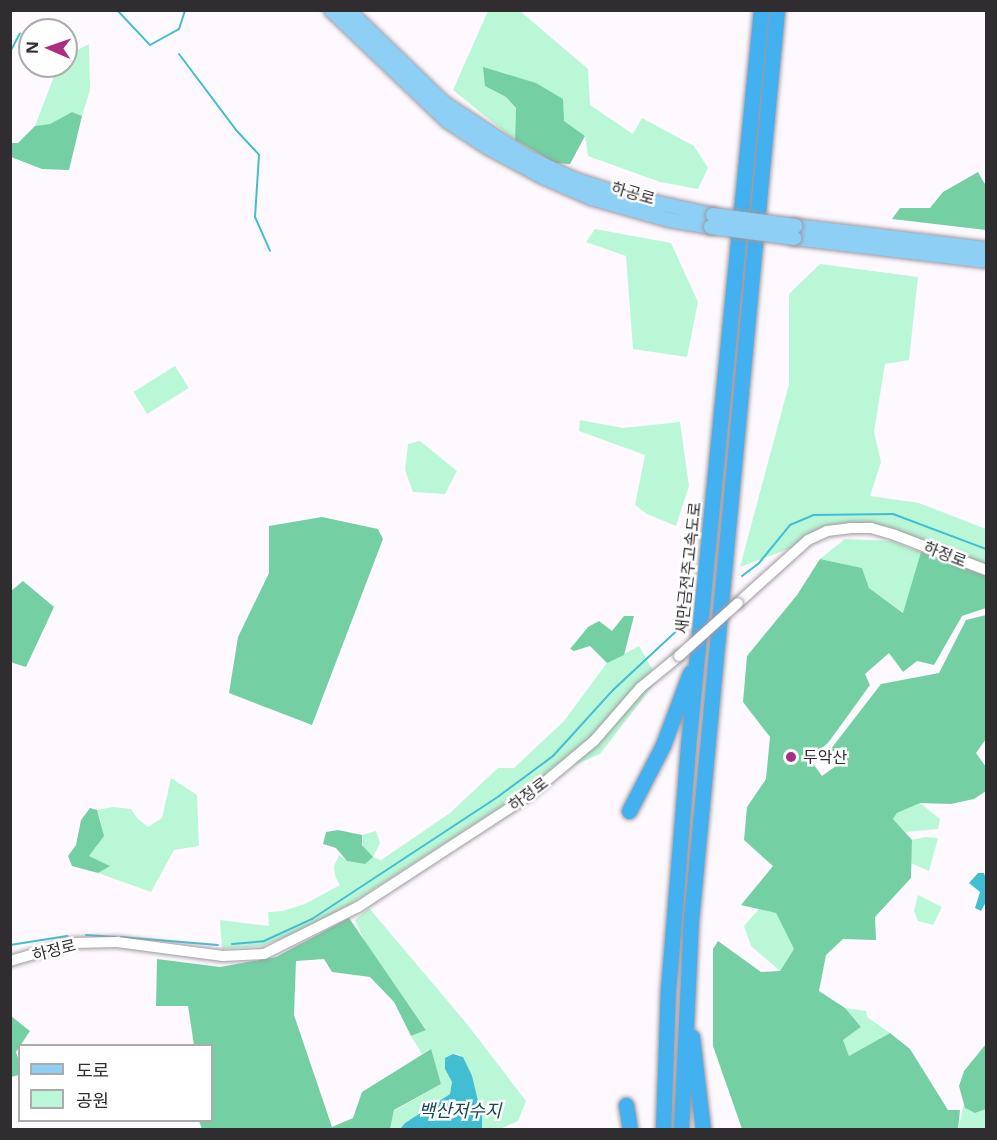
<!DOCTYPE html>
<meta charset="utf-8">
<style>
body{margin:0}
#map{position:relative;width:997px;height:1140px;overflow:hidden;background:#fef9ff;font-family:"Open Sans","Noto Sans KR",sans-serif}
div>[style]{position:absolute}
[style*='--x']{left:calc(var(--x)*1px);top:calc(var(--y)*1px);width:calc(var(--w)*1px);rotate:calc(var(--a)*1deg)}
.green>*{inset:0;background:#b9f7d6;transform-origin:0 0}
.forest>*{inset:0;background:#74d0a3}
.water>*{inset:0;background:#42bed3}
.stream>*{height:2px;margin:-1px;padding:0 1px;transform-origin:1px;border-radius:1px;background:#42bed3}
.roads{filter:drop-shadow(0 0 2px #9e99a0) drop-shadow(0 0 2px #9e99a0)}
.tertiary>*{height:10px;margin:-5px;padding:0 5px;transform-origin:5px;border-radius:5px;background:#fff}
.primary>*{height:14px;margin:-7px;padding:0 7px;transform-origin:7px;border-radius:7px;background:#8ed0f5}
.motorway>*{height:15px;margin:-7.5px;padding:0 7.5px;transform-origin:7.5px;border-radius:7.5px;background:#43b0ef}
.bridges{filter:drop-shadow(0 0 2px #9e99a0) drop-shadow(0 0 2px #9e99a0)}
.tertiary-bridge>*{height:10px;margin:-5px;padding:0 5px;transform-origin:5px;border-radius:5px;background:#fff}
.primary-bridge>*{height:14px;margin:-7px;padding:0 7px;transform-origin:7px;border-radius:7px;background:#8ed0f5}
.dots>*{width:16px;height:16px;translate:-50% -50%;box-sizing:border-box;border:3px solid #fff;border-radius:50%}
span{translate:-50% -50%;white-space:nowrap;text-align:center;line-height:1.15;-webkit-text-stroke:5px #fff;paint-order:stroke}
.street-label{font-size:16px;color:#2f2d30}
.poi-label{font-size:16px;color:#2f2d30}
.left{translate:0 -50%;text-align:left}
.water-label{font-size:18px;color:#124851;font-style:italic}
.frame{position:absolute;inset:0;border:12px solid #2f2d30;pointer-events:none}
.legend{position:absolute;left:18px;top:1044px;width:195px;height:78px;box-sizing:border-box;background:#fff;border:2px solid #acabac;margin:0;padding:8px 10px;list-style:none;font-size:18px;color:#2f2d30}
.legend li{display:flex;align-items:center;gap:12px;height:30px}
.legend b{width:30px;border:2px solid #acabac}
.north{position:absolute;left:18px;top:18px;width:60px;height:60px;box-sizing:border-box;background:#fff;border:2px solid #acabac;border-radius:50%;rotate:272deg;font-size:16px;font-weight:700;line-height:24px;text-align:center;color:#2f2d30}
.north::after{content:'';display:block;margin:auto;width:21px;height:27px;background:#ab2f81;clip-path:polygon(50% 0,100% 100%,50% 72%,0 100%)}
</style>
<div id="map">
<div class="green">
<div style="clip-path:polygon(488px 11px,520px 11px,588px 69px,590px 105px,633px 134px,642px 118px,694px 146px,708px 168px,698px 189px,660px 182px,588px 156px,585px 136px,485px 86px,506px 97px,516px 108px,515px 140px,453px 90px)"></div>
<div style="clip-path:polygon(89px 44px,90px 90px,82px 116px,72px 112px,50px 124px,35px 126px,58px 66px,66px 66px,66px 56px)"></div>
<div style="clip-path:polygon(595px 229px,671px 243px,698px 302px,687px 357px,633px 349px,626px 256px,586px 242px)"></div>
<div style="clip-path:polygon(820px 264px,918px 277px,909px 360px,885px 364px,874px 432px,881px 462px,870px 496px,919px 503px,986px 529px,986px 564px,869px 522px,820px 528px,799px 545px,740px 567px,789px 384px,789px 294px)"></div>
<div style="left:175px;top:366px;width:26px;height:49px;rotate:58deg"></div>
<div style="clip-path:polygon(580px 420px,623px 428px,680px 422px,689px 486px,676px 526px,647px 514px,635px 505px,645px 455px,579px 431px)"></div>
<div style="clip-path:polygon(420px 441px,457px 471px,445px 494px,413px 492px,405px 470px,408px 444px)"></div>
<div style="clip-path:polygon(845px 539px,892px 541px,921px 552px,904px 613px,869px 588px,862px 568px,820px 559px)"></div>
<div style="clip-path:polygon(639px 646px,658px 679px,600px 754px,547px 777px,349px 905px,308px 928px,262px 946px,222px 949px,220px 920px,269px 926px,268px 912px,283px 911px,305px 904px,340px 885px,335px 876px,334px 866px,339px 855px,347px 861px,365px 864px,362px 835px,376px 831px,380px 843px,373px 857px,381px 860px,450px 813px,498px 768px,514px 768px,564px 721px,607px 663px)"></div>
<div style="clip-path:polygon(171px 778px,197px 795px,199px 846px,174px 850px,151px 892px,98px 873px,109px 866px,88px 856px,97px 846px,101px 821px,97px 810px,113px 807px,131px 809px,137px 818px,148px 827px,162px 818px)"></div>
<div style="clip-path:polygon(920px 803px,940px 819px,938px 829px,905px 832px,893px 819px,897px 813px)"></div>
<div style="clip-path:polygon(925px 837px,938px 838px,929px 871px,911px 863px,912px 840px)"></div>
<div style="clip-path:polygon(918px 895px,942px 907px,933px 925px,918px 921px,914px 911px)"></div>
<div style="clip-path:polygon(369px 908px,467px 1024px,526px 1101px,518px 1121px,500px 1129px,482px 1129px,482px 1117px,463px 1057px,457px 1054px,445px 1058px,445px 1069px,452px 1082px,450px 1094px,405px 1123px,400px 1129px,390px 1129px,394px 1111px,441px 1084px,430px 1049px,422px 1054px,411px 1036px,426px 1029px,366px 944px,355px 920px)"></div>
<div style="clip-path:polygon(759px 909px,776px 913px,794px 949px,780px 971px,751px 946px,744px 926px)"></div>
<div style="clip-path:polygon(845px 1008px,866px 1011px,867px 1017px,890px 1033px,849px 1056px,843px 1040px,861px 1027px)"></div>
<div style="clip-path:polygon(964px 1103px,965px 1108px,975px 1113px,986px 1109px,986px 1129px,958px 1130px)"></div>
</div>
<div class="forest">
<div style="clip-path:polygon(483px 67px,536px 83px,563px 99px,564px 121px,585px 136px,570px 164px,555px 163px,515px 140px,516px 108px,506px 97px,485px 86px)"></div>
<div style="clip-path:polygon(72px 112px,82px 116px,69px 170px,42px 169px,11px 157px,11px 143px,18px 143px,35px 126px,50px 124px)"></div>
<div style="clip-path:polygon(978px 172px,986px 186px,986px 230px,892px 219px,900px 208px,930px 208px,943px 192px)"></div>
<div style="clip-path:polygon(322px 517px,378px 529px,383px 539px,312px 725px,229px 693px,238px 637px,269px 573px,269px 526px)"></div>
<div style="clip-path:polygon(921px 552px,986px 576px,986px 608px,962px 616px,934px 665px,917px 661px,903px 672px,889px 653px,865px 674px,870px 685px,828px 743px,809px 758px,822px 776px,836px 766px,827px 754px,881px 684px,939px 673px,966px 620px,986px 615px,986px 739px,976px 753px,986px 767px,986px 791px,974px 799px,951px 804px,920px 803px,897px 813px,893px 819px,912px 840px,911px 878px,875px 917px,876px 940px,843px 939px,826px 955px,819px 991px,845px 1008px,861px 1027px,843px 1040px,849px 1056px,890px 1033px,910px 1049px,948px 1110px,960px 1110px,958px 1129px,742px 1129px,713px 1046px,713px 949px,718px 941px,761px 972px,780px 971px,794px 949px,776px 913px,741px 905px,773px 866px,744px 840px,747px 807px,766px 779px,770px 737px,743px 702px,747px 656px,797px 595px,820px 559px,862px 568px,869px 588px,903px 613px)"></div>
<div style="clip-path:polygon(23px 581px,54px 607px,26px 667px,10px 662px,11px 591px)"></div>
<div style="clip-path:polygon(624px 616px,634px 616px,624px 655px,607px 663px,590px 646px,574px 651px,570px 649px,588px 627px,599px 621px,612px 631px)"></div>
<div style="clip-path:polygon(90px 808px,97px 810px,104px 836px,89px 856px,110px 866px,98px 873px,72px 866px,68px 856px,76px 845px,81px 820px)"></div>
<div style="clip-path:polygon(338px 830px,362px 835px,362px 845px,373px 857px,365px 864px,347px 861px,336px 848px,323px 844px,326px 832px)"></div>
<div style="clip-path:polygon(349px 918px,426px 1030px,411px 1036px,394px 1002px,370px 977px,332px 972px,324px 959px,296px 961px,294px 1015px,332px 1127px,353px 1118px,362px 1092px,431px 1049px,441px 1084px,394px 1110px,390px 1129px,202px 1129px,199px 1121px,212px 1120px,212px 1046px,194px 1045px,188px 1006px,156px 1006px,157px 959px,220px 967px,276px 957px)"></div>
<div style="clip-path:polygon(11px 1016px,30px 1031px,16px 1052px,19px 1061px,19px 1075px,11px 1077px)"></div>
<div style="clip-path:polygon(986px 1044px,986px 1109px,975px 1113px,965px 1108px,959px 1086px,964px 1071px)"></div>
</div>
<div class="water">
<div style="clip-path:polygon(978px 873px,984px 873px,986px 880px,986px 902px,981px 911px,975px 908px,980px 892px,969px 883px)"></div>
<div style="clip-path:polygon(453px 1054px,463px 1057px,472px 1076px,482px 1117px,482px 1129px,400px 1129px,405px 1123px,450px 1094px,452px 1082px,445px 1069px,445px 1058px)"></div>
</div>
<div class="stream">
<div style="--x:117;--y:10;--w:48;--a:46.7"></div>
<div style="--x:150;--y:45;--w:33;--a:-29"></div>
<div style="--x:179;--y:29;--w:20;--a:-72"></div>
<div style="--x:10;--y:52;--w:21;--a:-62"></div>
<div style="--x:179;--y:54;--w:95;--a:53.1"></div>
<div style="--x:236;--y:130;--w:34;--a:47"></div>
<div style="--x:259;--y:155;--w:62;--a:93.7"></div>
<div style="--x:255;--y:217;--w:37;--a:66"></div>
<div style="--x:742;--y:576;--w:21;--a:-37"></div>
<div style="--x:759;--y:563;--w:49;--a:-50.8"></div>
<div style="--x:790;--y:525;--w:25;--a:-23"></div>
<div style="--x:813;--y:515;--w:80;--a:-0.7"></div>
<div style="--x:893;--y:514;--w:99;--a:20.6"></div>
<div style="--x:86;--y:935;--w:30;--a:4"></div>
<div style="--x:121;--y:937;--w:97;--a:4.7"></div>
<div style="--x:232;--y:944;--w:32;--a:-5"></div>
<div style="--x:264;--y:941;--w:53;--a:-24.6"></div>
<div style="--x:312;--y:919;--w:224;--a:-33.3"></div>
<div style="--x:499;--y:796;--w:67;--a:-36.5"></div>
<div style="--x:553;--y:756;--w:89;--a:-47.7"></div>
<div style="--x:613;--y:690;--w:98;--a:-42.9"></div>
<div style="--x:10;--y:945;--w:58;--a:-9"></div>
</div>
<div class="roads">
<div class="tertiary">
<div style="--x:738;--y:603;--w:94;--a:-42"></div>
<div style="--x:808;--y:540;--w:21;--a:-25"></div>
<div style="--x:827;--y:531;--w:23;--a:-7"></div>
<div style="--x:850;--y:528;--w:21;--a:0"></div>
<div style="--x:871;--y:528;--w:25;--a:16"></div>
<div style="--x:895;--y:535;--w:97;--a:21"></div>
<div style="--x:10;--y:961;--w:64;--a:-16.4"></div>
<div style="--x:71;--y:943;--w:46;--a:-1.2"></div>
<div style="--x:117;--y:942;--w:107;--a:7.5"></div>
<div style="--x:223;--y:956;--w:41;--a:-2.8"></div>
<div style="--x:264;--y:954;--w:105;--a:-26.6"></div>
<div style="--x:358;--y:907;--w:203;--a:-33.1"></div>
<div style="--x:528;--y:796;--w:86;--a:-39.8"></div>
<div style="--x:594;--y:741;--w:70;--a:-49"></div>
<div style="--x:640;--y:688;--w:50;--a:-39.4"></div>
</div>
<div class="primary">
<div style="--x:331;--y:10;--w:161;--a:43.7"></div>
<div style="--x:447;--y:121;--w:48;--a:33"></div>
<div style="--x:487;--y:147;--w:64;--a:28.2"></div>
<div style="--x:543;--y:177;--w:52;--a:23.6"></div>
<div style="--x:591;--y:198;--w:81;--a:15.8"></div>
<div style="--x:669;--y:220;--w:43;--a:9.5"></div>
<div style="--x:348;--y:10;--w:134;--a:44.1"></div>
<div style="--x:444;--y:103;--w:97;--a:33.2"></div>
<div style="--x:525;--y:156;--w:53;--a:25.6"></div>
<div style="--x:573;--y:179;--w:52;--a:18.1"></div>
<div style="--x:622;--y:195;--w:93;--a:12.4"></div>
<div style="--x:795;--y:226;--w:192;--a:6.9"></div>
<div style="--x:794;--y:238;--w:193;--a:6.8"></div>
</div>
<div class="motorway">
<div style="--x:629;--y:811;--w:74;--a:-62.7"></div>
<div style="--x:663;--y:745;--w:77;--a:-69.4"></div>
<div style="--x:692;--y:1037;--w:94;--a:83.3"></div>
<div style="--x:626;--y:1105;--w:25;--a:81"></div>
<div style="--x:663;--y:1130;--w:140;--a:-88"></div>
<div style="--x:668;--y:990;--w:245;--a:-85.3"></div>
<div style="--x:688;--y:746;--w:740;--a:-84.34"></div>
<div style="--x:681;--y:1130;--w:210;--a:-87.3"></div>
<div style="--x:691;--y:920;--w:914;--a:-84.6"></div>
</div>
</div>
<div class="bridges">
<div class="tertiary-bridge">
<div style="--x:679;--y:656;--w:79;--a:-41.9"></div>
</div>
<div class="primary-bridge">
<div style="--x:713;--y:215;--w:83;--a:7.6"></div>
<div style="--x:711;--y:227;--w:84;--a:7.5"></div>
</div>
</div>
<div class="dots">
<div style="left:791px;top:757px;background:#ab2f81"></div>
</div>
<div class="street-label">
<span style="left:633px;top:193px;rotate:16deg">하공로</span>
<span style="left:945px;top:554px;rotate:21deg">하정로</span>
<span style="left:688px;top:568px;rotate:-84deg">새만금전주고속도로</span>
<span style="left:528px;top:794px;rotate:-37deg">하정로</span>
<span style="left:54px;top:950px;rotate:-14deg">하정로</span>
</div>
<div class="poi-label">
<span class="left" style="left:803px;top:757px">두악산</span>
</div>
<div class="water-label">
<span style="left:460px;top:1110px">백산저수지</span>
</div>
<div class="frame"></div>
<ul class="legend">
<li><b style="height:8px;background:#8ed0f5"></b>도로</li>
<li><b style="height:16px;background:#b9f7d6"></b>공원</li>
</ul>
<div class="north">N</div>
</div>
